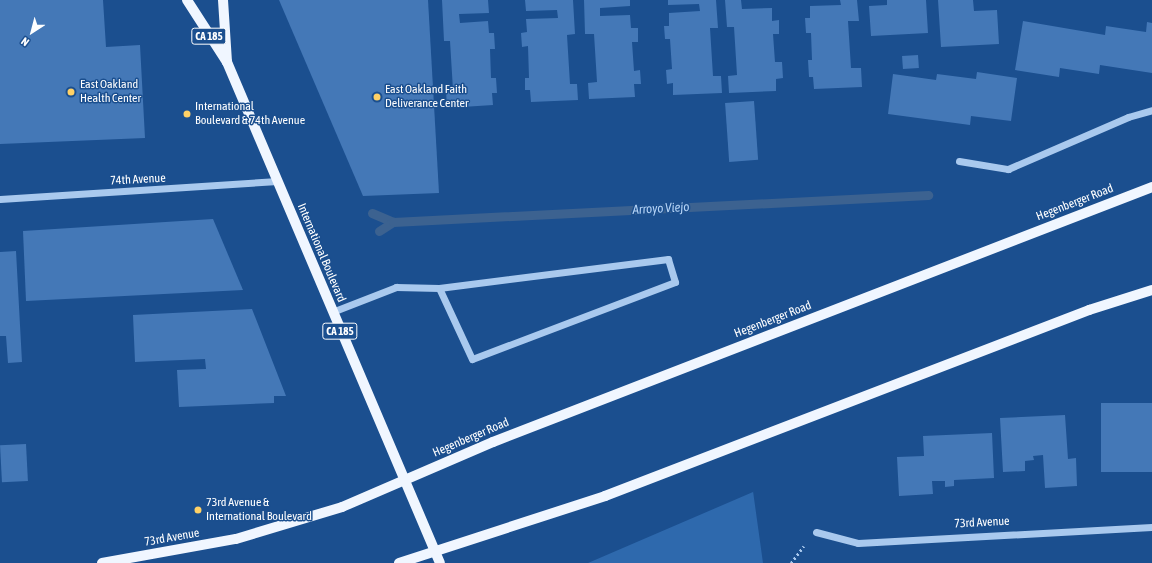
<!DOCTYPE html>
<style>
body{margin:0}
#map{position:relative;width:1152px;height:563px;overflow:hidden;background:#1b4f8f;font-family:"Asap Condensed",sans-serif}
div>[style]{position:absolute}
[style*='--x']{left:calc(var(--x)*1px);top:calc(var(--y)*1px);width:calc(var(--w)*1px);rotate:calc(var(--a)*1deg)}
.green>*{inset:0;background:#2e69ad}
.stream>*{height:9px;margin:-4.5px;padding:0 4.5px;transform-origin:4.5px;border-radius:4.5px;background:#3c6290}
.building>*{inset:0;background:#4478b7;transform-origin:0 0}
.path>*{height:2.5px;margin-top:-1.25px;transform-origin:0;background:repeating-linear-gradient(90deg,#a9c9ee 0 2px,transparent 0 5px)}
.minor>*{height:7px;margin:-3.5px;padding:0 3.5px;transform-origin:3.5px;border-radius:3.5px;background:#a9c9ee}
.major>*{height:10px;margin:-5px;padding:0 5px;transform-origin:5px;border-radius:5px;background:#f0f6ff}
.dots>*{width:11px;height:11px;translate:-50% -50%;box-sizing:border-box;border:2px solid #1b4f8f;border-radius:50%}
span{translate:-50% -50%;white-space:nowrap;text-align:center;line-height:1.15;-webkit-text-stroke:3px #1b4f8f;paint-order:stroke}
.shield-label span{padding:1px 3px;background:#1b4f8f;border:1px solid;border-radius:3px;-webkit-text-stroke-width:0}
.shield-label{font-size:11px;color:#fff;font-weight:700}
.poi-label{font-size:12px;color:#fff}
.left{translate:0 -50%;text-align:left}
.street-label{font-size:12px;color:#fff}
.water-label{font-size:13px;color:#b5d3f5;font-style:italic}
.north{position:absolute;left:12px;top:12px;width:40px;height:40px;-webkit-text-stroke:3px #1b4f8f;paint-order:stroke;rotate:216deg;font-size:11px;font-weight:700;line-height:16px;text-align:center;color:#fff}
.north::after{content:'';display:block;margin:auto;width:14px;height:18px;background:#fff;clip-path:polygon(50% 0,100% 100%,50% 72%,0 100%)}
</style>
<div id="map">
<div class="green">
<div style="clip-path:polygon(753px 491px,763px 563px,588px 563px,753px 492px)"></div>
</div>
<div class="stream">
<div style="--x:372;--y:213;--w:23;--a:23"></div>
<div style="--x:379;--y:231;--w:17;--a:-33"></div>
<div style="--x:393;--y:222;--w:536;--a:-2.89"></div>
</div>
<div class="building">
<div style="clip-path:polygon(0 0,103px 0,106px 47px,140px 45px,145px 138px,0 144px)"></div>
<div style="clip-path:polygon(279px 0,428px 0,439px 193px,363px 196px)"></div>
<div style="clip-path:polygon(442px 0,488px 0,489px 13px,459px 14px,460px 23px,488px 21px,489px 33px,494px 33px,495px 49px,490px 49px,491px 78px,496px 78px,497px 93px,492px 93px,493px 105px,447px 108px,446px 90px,453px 90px,450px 41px,444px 41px)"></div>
<div style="clip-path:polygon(525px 0,573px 0,575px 34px,567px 35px,570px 84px,577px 84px,578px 100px,531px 102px,530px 90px,525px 90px,525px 78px,529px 78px,528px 46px,522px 47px,521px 33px,527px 32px,526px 19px,558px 18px,557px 10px,526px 11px)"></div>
<div style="clip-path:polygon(584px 0,630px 0,630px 6px,600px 8px,600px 16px,630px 15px,631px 28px,638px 28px,638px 42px,632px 42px,634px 71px,640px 70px,641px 84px,634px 84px,635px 97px,589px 99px,588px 83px,597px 82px,594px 34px,585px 34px)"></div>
<div style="clip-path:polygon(668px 0,716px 0,718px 28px,710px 28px,713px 76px,721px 76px,722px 93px,673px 95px,673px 83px,667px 84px,666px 70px,672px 69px,670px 39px,665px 39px,664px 26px,669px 26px,669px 13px,700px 11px,699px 4px,668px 5px)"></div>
<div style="clip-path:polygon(725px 0,741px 0,742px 9px,772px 8px,772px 21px,779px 20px,779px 34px,773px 34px,775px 62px,782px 62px,783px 78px,776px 79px,776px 91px,729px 93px,728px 76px,737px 75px,734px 27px,727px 27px)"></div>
<div style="clip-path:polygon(840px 0,857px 0,859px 21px,848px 21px,851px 68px,861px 68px,862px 87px,814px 89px,813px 77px,809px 77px,808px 60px,812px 60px,811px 33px,806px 33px,805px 18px,810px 18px,810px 6px,841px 5px)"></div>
<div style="clip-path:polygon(887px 0,926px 0,928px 33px,871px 36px,869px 6px,887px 5px)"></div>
<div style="clip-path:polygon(938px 0,973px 0,974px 11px,997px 10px,999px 44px,941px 47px)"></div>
<div style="clip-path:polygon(1023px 21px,1105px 35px,1106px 26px,1146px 32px,1147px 22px,1152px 23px,1152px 73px,1100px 65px,1099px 74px,1060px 68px,1059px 77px,1015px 70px)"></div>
<div style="left:918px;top:55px;width:13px;height:16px;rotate:86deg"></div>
<div style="clip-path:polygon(977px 72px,1017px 78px,1011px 121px,971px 116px,970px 125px,888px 114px,893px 74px,936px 80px,937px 74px,976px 79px)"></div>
<div style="left:754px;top:101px;width:59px;height:29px;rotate:86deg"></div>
<div style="clip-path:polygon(213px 219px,243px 290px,26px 301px,23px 231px)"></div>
<div style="clip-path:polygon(16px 251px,22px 362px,8px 363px,6px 336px,0 336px,0 252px)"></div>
<div style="clip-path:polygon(252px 309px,286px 396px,274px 396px,274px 403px,179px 407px,177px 370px,206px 369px,205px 359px,135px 362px,133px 315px)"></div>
<div style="left:1152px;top:403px;width:69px;height:51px;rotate:90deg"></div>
<div style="clip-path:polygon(1065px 415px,1068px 459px,1076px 458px,1077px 486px,1045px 488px,1043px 455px,1033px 456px,1034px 460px,1025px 461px,1025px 471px,1003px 472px,1000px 418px)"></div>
<div style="clip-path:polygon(992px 433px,994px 478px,954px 480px,954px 486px,945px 487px,945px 481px,932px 481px,933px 494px,899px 496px,897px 457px,924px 456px,923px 436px)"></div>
<div style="left:26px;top:444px;width:37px;height:26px;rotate:87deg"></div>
</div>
<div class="path">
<div style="--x:791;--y:563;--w:21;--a:-53"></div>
</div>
<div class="minor">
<div style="--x:959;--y:161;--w:50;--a:9.3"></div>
<div style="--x:1008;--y:169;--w:131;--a:-23.4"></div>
<div style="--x:1128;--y:117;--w:25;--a:-16"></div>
<div style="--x:0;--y:199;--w:278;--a:-3.7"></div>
<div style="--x:332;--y:312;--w:69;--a:-21.3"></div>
<div style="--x:396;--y:287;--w:43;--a:1.3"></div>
<div style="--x:439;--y:288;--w:231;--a:-7.2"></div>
<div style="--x:668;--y:259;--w:24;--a:73"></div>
<div style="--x:675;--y:282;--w:217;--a:159.2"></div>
<div style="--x:472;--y:359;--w:78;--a:-114.9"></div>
<div style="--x:816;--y:532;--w:43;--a:14.7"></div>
<div style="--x:858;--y:543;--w:294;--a:-3.1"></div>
</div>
<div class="major">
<div style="--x:187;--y:0;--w:74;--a:57.2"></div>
<div style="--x:227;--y:62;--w:544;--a:66.97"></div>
<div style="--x:223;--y:0;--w:62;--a:86.3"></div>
<div style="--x:102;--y:563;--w:136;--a:-10.2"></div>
<div style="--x:236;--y:539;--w:111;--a:-16.8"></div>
<div style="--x:342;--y:507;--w:164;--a:-23.3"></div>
<div style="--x:493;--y:442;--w:707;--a:-21.15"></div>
<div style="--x:399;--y:563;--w:217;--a:-18"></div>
<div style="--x:605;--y:496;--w:519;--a:-21.02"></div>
<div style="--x:1089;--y:310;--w:66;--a:-17.6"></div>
</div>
<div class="dots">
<div style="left:71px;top:92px;background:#ffd166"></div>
<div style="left:377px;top:97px;background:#ffd166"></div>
<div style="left:187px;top:114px;background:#ffd166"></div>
<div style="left:198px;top:510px;background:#ffd166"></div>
</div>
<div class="shield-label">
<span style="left:209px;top:36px">CA 185</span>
<span style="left:340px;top:331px">CA 185</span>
</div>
<div class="poi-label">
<span class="left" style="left:80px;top:92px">East Oakland<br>Health Center</span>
<span class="left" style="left:385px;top:97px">East Oakland Faith<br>Deliverance Center</span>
<span class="left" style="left:195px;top:114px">International<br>Boulevard &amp; 74th Avenue</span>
<span class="left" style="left:206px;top:510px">73rd Avenue &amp;<br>International Boulevard</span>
</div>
<div class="street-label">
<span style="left:138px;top:180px;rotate:-3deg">74th Avenue</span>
<span style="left:1075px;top:203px;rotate:-21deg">Hegenberger Road</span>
<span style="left:321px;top:253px;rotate:67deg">International Boulevard</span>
<span style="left:773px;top:320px;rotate:-21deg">Hegenberger Road</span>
<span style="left:471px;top:438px;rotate:-23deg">Hegenberger Road</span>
<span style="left:982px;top:523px;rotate:-3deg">73rd Avenue</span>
<span style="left:172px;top:538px;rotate:-10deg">73rd Avenue</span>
</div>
<div class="water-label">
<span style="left:661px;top:209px;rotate:-3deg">Arroyo Viejo</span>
</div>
<div class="north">N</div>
</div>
